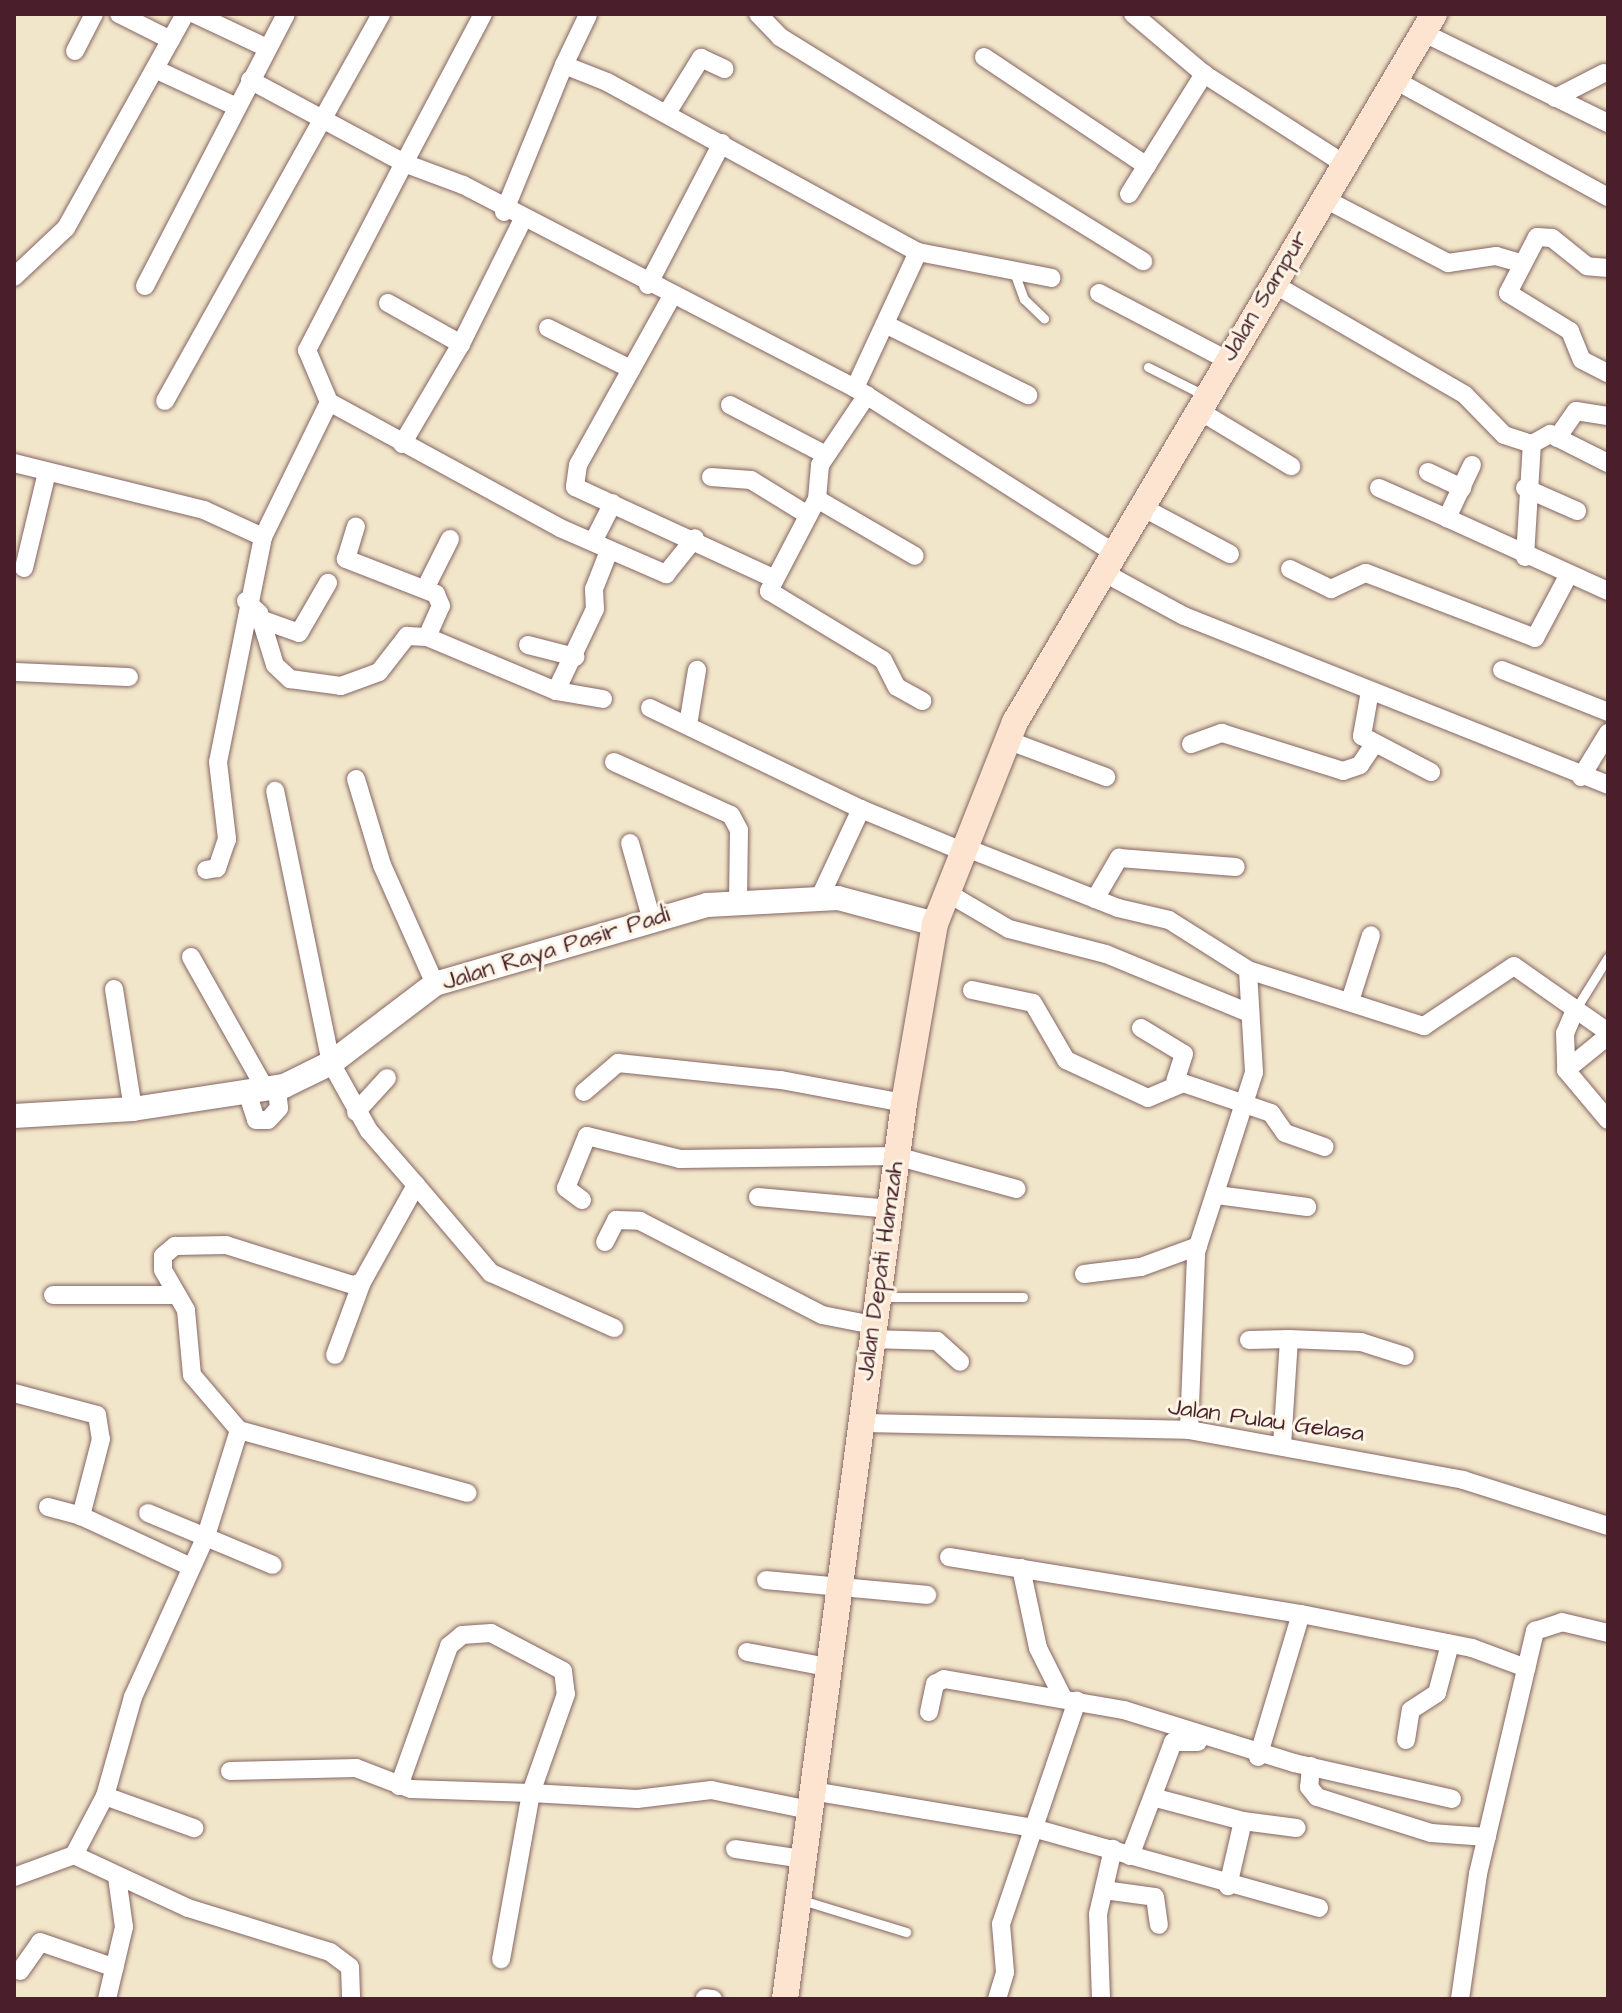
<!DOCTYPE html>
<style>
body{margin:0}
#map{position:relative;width:1622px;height:2013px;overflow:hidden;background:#f2e6ca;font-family:"Architects Daughter",sans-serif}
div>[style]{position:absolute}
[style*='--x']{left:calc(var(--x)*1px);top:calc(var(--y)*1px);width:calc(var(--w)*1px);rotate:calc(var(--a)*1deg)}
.roads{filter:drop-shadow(0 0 2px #856563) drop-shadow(0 0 2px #856563)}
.service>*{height:9px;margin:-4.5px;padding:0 4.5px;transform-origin:4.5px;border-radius:4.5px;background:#fff}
.minor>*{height:18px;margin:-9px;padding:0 9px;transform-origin:9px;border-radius:9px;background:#fff}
.tertiary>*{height:24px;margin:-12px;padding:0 12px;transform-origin:12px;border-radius:12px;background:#fff}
.secondary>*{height:26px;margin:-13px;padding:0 13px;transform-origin:13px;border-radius:13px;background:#fde4d1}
span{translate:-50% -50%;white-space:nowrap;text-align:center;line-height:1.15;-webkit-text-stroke:6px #fcf5e5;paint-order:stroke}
.street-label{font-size:24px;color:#4a1f2b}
.frame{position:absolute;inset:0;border:16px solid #4a1f2b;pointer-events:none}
</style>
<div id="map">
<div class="roads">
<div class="service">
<div style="--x:1014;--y:272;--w:29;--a:70"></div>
<div style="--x:1024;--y:299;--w:28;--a:44"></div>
<div style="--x:1148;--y:367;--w:65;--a:26.6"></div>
<div style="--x:1575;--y:1010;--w:62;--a:-58.1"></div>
<div style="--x:880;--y:1297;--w:143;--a:0"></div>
<div style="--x:802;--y:1900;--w:109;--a:17.1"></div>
</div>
<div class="minor">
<div style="--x:119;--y:14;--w:58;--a:26.6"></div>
<div style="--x:195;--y:14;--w:80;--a:25.3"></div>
<div style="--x:483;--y:14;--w:169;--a:117.9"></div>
<div style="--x:404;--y:163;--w:63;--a:20.4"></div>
<div style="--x:463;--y:185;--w:441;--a:27.4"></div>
<div style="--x:855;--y:388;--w:305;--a:32.5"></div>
<div style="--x:758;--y:14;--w:32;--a:46"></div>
<div style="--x:780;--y:37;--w:427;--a:31.7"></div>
<div style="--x:1133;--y:14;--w:93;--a:40.2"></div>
<div style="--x:1204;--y:74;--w:166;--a:32.7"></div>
<div style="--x:1424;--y:33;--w:205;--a:26.1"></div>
<div style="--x:75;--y:51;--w:42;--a:-62.8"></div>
<div style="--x:984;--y:57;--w:196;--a:33.8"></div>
<div style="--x:564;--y:65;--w:55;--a:-64.4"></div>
<div style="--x:157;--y:70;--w:86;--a:24.8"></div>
<div style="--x:250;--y:80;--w:175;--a:28.3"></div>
<div style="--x:404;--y:163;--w:211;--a:117.4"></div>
<div style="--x:307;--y:350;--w:56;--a:67.1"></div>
<div style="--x:329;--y:402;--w:263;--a:28.6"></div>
<div style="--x:560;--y:528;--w:116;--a:23.5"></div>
<div style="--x:666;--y:574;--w:46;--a:-51.1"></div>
<div style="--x:1395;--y:80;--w:243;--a:28.8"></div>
<div style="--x:1555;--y:98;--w:55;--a:-27"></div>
<div style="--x:667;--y:113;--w:65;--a:-58.3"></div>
<div style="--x:701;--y:58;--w:26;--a:25"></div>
<div style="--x:1129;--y:194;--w:142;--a:-58"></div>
<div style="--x:1323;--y:198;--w:141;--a:27.5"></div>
<div style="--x:1448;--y:263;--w:49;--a:-8.3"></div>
<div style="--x:1496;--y:256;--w:25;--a:16"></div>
<div style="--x:504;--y:212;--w:159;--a:-67.8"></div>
<div style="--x:564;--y:65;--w:46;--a:21.6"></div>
<div style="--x:607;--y:82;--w:354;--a:28.7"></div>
<div style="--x:918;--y:252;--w:150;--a:114.9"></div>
<div style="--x:918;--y:252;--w:136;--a:11"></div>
<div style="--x:1608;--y:268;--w:21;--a:-175"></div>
<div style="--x:1587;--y:266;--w:45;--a:-141.3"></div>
<div style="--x:1552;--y:238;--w:15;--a:-176"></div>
<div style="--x:1537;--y:237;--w:63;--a:117.4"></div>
<div style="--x:1508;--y:293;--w:73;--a:31.5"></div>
<div style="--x:1570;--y:331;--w:31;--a:68"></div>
<div style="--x:1582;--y:360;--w:29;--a:27"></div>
<div style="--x:14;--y:277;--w:71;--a:-43.3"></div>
<div style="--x:66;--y:228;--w:245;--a:-60.9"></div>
<div style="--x:1272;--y:283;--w:223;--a:30.1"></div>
<div style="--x:1465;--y:395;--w:56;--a:45.7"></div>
<div style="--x:1504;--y:435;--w:29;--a:18"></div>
<div style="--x:648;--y:285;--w:160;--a:-62.5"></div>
<div style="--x:145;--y:286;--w:306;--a:-62.6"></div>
<div style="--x:1099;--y:293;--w:144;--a:27.6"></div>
<div style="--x:672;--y:296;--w:193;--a:119.1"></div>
<div style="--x:578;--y:465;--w:22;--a:98"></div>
<div style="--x:575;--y:487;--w:216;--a:24.7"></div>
<div style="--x:388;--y:303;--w:84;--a:29.3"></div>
<div style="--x:461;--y:344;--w:116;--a:120.5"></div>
<div style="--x:885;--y:324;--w:160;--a:26.4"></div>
<div style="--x:548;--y:328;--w:93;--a:26.3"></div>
<div style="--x:461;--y:344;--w:137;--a:-63.6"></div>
<div style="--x:867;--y:395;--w:84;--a:123.9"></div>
<div style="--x:820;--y:465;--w:34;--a:95"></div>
<div style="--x:817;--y:499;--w:104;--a:117.6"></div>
<div style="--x:769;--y:591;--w:133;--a:31.2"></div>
<div style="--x:883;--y:660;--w:30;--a:63"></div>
<div style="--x:897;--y:687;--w:29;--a:29"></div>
<div style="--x:165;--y:401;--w:443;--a:-60.8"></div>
<div style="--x:730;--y:405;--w:108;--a:27.5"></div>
<div style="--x:1198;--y:410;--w:109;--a:31.1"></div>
<div style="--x:1557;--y:438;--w:33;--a:-55"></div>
<div style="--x:1576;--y:411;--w:32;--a:9"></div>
<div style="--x:14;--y:463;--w:196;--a:13.9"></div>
<div style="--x:204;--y:510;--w:65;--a:24.6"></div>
<div style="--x:263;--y:537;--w:229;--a:101.3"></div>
<div style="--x:218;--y:762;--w:78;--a:83.3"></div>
<div style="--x:227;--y:839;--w:31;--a:109"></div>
<div style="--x:217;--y:868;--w:11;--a:170"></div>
<div style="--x:1472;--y:465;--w:59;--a:115.3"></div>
<div style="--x:1447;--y:518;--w:177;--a:24.4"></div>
<div style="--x:1428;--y:472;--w:38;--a:25"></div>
<div style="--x:711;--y:477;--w:40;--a:4.3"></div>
<div style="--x:751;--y:480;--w:67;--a:31.6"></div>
<div style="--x:1379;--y:488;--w:74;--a:23.8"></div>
<div style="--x:1525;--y:488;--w:57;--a:23.9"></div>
<div style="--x:817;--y:499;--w:113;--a:30.2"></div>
<div style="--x:1140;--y:506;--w:102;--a:28.1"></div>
<div style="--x:263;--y:537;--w:150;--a:-63.9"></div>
<div style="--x:595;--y:538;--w:39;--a:-63"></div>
<div style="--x:1525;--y:557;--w:113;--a:-86.5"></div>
<div style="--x:1532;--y:444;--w:21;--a:-29"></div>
<div style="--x:1550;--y:434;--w:65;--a:26.6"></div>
<div style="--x:24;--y:568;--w:99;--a:-76.5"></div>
<div style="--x:1290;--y:569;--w:46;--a:26"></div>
<div style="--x:1331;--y:589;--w:38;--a:-25"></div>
<div style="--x:1366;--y:573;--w:181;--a:21"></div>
<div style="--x:1535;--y:638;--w:70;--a:-62"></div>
<div style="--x:1101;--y:571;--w:94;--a:28.5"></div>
<div style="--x:1184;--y:616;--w:456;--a:21.7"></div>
<div style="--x:425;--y:589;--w:56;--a:-63.4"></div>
<div style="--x:246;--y:601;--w:18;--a:43"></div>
<div style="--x:259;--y:613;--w:54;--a:72.9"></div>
<div style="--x:275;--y:665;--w:21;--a:43"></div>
<div style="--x:290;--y:679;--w:51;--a:7.8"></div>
<div style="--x:341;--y:686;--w:40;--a:-20.2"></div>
<div style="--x:379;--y:672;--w:46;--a:-52.1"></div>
<div style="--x:407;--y:636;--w:20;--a:3"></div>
<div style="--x:427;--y:637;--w:34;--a:-66"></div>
<div style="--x:441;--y:606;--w:13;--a:-113"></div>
<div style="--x:436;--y:594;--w:97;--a:-158.7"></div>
<div style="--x:346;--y:559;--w:34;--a:-73"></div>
<div style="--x:260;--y:619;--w:41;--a:19.7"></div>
<div style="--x:299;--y:633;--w:58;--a:-59.9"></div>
<div style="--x:427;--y:637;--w:140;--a:22.7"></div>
<div style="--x:528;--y:645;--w:49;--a:14.3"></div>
<div style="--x:1502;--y:670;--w:114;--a:21.6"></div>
<div style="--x:14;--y:672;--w:115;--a:2.5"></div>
<div style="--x:1370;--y:691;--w:46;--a:100.1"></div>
<div style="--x:1362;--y:736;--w:78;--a:27.6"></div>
<div style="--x:603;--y:699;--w:48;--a:-170.3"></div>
<div style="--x:556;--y:691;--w:91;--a:-64.6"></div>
<div style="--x:595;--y:609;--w:20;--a:-93"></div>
<div style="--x:594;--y:589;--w:41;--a:-68.5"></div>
<div style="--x:650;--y:708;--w:234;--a:25.6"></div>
<div style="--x:861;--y:809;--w:97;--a:115"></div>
<div style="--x:688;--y:725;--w:56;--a:-80.7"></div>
<div style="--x:1007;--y:740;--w:106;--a:20.5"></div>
<div style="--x:1191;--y:744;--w:33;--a:-20"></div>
<div style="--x:1222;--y:733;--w:127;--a:17.4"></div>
<div style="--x:1343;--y:771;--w:18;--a:-19"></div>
<div style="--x:1360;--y:765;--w:22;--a:-56"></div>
<div style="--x:614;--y:762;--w:128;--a:24.4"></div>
<div style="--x:731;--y:815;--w:17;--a:62"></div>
<div style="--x:739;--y:830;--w:73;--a:90.8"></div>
<div style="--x:1581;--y:777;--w:52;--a:-58.5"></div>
<div style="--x:356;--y:779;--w:90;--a:73.2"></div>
<div style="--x:382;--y:865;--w:130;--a:66"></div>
<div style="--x:861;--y:809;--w:109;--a:22.6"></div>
<div style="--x:630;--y:843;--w:77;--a:74.2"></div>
<div style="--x:964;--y:847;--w:166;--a:21.6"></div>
<div style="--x:1118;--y:908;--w:52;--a:13.2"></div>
<div style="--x:1169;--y:920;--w:93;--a:32.3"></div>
<div style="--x:946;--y:892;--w:73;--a:30.4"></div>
<div style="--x:1009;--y:929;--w:100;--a:14.5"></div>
<div style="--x:1106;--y:954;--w:152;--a:22.4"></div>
<div style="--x:1095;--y:899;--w:48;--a:-59.7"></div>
<div style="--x:1119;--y:858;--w:117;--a:4.4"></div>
<div style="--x:191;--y:957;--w:153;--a:60.6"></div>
<div style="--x:114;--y:989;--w:121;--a:81"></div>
<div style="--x:972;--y:990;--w:62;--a:12"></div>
<div style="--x:1033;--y:1003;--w:66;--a:59.9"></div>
<div style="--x:1066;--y:1060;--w:90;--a:24.9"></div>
<div style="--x:1148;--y:1098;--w:38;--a:-23"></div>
<div style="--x:1183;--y:1083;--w:93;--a:18.8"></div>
<div style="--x:1271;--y:1113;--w:24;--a:55"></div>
<div style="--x:1285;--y:1133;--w:42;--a:19.3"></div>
<div style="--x:1350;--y:1001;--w:69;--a:-72.3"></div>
<div style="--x:1575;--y:1010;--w:25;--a:113"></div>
<div style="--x:1565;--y:1033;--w:37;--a:88"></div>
<div style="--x:1566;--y:1070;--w:65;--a:50"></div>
<div style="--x:1141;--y:1028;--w:50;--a:31.2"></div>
<div style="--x:1184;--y:1054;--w:28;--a:108"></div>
<div style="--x:1566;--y:1070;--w:54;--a:-39"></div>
<div style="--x:584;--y:1092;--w:45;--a:-40.5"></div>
<div style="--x:618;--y:1063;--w:164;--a:6"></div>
<div style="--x:781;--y:1080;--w:125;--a:10.6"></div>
<div style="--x:248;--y:1095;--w:26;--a:72"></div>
<div style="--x:256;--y:1120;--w:12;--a:0"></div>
<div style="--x:268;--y:1120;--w:16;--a:-47"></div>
<div style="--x:279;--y:1108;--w:20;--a:-96"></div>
<div style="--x:356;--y:1112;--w:46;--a:-47.6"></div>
<div style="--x:416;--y:1185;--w:116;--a:49.6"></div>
<div style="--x:491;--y:1273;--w:135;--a:24.1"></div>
<div style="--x:1217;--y:1195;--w:91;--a:7.6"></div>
<div style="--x:758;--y:1197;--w:133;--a:5.2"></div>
<div style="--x:582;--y:1200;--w:20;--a:-143"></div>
<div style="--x:566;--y:1188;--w:56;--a:-68"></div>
<div style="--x:587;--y:1136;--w:96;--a:13.9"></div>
<div style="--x:680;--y:1159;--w:216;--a:-0.8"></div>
<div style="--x:896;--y:1156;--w:125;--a:15.3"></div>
<div style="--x:605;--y:1242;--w:25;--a:-63"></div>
<div style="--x:616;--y:1220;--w:24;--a:2"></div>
<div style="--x:640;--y:1221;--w:205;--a:27.3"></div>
<div style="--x:822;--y:1315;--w:52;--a:11.1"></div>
<div style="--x:1084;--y:1274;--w:57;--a:-7"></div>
<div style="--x:1141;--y:1267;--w:61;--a:-20.2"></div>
<div style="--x:53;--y:1295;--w:124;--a:0"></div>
<div style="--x:871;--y:1339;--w:66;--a:1.7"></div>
<div style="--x:937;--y:1341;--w:31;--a:42"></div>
<div style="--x:1249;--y:1340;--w:40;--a:-1.4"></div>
<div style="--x:335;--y:1355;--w:78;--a:-69.7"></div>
<div style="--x:14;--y:1393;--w:86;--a:14.8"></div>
<div style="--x:97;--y:1415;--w:24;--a:81"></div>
<div style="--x:101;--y:1439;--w:80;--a:104.6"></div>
<div style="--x:81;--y:1516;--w:121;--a:24.9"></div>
<div style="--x:860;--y:1423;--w:329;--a:1.2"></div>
<div style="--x:1189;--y:1430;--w:279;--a:10.3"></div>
<div style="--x:1463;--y:1480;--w:152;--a:17.6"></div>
<div style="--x:239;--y:1430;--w:237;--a:15.4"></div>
<div style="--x:1189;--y:1430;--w:178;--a:-87.7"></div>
<div style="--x:1196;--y:1252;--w:189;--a:-72.1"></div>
<div style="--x:1254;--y:1072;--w:102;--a:-93.4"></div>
<div style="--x:1248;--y:970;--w:185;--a:17.7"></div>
<div style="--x:1424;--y:1026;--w:108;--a:-33.7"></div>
<div style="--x:1514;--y:966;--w:115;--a:35.1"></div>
<div style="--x:1282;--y:1445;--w:106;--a:-86.2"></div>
<div style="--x:1289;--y:1339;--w:72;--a:2.4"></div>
<div style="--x:1361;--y:1342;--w:46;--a:17.7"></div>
<div style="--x:48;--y:1507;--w:34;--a:15"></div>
<div style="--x:148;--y:1513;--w:135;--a:22.6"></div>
<div style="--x:949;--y:1557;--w:357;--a:9.2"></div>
<div style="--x:1301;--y:1614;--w:174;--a:11.2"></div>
<div style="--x:1472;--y:1648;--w:58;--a:20.3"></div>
<div style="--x:1021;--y:1568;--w:82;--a:78"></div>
<div style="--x:1038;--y:1648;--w:56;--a:63.4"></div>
<div style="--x:766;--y:1580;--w:162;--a:5.3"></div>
<div style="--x:747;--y:1652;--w:81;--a:10.6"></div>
<div style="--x:929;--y:1712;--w:29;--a:-78"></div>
<div style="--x:935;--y:1684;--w:10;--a:-29"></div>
<div style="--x:944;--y:1679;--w:183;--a:9.8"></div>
<div style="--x:1124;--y:1710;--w:178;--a:17.3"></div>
<div style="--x:1294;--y:1763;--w:162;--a:12.8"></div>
<div style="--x:1406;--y:1740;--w:30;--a:-81"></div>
<div style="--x:1411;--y:1710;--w:31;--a:-33"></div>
<div style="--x:1437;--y:1693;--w:51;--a:-75.1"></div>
<div style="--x:1258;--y:1757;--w:149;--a:-73.3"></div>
<div style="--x:1311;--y:1766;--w:21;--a:95"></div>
<div style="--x:1309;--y:1787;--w:13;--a:51"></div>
<div style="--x:1317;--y:1797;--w:120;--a:17.5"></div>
<div style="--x:1431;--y:1833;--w:56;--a:4.1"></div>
<div style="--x:230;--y:1771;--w:126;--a:-1.4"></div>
<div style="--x:356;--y:1768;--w:59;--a:20.9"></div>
<div style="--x:411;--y:1789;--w:120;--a:1.9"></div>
<div style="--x:531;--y:1793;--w:169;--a:100.2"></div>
<div style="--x:399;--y:1786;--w:149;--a:-70.3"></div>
<div style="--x:449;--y:1646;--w:17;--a:-40"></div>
<div style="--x:462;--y:1635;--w:29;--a:-4"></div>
<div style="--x:491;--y:1633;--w:81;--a:27.8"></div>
<div style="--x:563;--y:1671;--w:23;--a:83"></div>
<div style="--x:566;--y:1694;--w:105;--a:109.5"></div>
<div style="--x:531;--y:1793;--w:106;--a:3.2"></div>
<div style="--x:637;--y:1799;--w:75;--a:-6.9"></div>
<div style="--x:711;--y:1790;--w:100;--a:11.5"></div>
<div style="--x:812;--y:1791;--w:224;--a:9.5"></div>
<div style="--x:1033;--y:1828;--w:297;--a:15.6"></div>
<div style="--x:105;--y:1796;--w:95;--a:19.8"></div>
<div style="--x:1156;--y:1798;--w:90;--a:14.8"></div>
<div style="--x:1243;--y:1821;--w:67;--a:103"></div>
<div style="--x:1243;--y:1821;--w:54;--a:7.4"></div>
<div style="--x:735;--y:1849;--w:69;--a:8.4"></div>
<div style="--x:74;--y:1855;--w:126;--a:24.9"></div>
<div style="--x:188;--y:1908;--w:149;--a:17.2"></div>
<div style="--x:330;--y:1952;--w:25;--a:37"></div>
<div style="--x:350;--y:1967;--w:32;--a:88"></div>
<div style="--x:1130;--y:1856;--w:122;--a:-69.3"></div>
<div style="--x:1173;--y:1742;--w:25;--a:0"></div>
<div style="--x:14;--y:1877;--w:64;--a:-20.1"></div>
<div style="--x:74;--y:1855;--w:67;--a:-62.3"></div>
<div style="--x:105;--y:1796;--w:103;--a:-74.2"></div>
<div style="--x:133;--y:1697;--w:177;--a:-65.6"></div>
<div style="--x:206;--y:1536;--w:111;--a:-72.7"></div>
<div style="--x:239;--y:1430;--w:72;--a:-130.5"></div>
<div style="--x:192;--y:1375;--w:65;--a:-95.3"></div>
<div style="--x:186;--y:1310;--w:46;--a:-119.9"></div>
<div style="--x:163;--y:1270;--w:14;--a:-90"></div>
<div style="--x:163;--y:1256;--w:16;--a:-40"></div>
<div style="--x:175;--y:1246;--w:51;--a:-1.1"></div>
<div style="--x:226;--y:1245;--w:133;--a:17.5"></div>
<div style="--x:353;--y:1285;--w:9;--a:-18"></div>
<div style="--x:362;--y:1282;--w:111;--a:-60.9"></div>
<div style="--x:416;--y:1185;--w:72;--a:-131"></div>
<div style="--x:369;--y:1131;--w:78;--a:-119.2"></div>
<div style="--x:331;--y:1063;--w:278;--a:-101.6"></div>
<div style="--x:1104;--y:1890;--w:51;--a:7.8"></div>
<div style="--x:1155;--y:1897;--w:28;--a:82"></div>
<div style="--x:20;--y:1971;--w:35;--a:-55"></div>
<div style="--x:40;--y:1942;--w:79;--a:19.1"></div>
<div style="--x:705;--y:1998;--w:8;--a:7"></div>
<div style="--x:107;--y:1999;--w:74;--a:-76.7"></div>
<div style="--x:124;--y:1927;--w:50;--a:-98"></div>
<div style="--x:997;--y:1999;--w:28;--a:-73"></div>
<div style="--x:1005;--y:1972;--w:48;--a:-94.8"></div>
<div style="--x:1001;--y:1924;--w:236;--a:-71.2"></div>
<div style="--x:1101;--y:1999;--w:85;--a:-92"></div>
<div style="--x:1098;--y:1914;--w:67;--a:-77"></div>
<div style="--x:1460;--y:1999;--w:126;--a:-81.8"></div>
<div style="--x:1478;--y:1874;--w:250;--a:-76.8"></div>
<div style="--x:1535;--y:1631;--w:28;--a:-18"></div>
<div style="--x:1562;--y:1622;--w:47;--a:13.4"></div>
</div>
<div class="tertiary">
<div style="--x:14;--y:1116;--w:119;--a:-3.4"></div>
<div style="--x:133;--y:1109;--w:153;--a:-8.7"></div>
<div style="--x:284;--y:1086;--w:52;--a:-26.1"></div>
<div style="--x:331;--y:1063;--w:131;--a:-37.2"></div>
<div style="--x:435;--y:984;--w:283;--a:-16.2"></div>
<div style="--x:707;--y:905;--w:131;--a:-3.1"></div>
<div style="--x:838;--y:898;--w:100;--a:15"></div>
</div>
<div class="secondary">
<div style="--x:785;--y:1999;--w:904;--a:-82.43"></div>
<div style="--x:904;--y:1103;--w:182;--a:-80.2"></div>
<div style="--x:935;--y:924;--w:217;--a:-68.4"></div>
<div style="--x:1015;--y:722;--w:823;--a:-59.38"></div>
</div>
</div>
<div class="street-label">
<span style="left:1265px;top:296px;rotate:-59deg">Jalan Sampur</span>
<span style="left:556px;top:949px;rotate:-17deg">Jalan Raya Pasir Padi</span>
<span style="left:881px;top:1271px;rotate:-82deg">Jalan Depati Hamzah</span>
<span style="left:1266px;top:1421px;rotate:8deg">Jalan Pulau Gelasa</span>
</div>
<div class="frame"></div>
</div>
